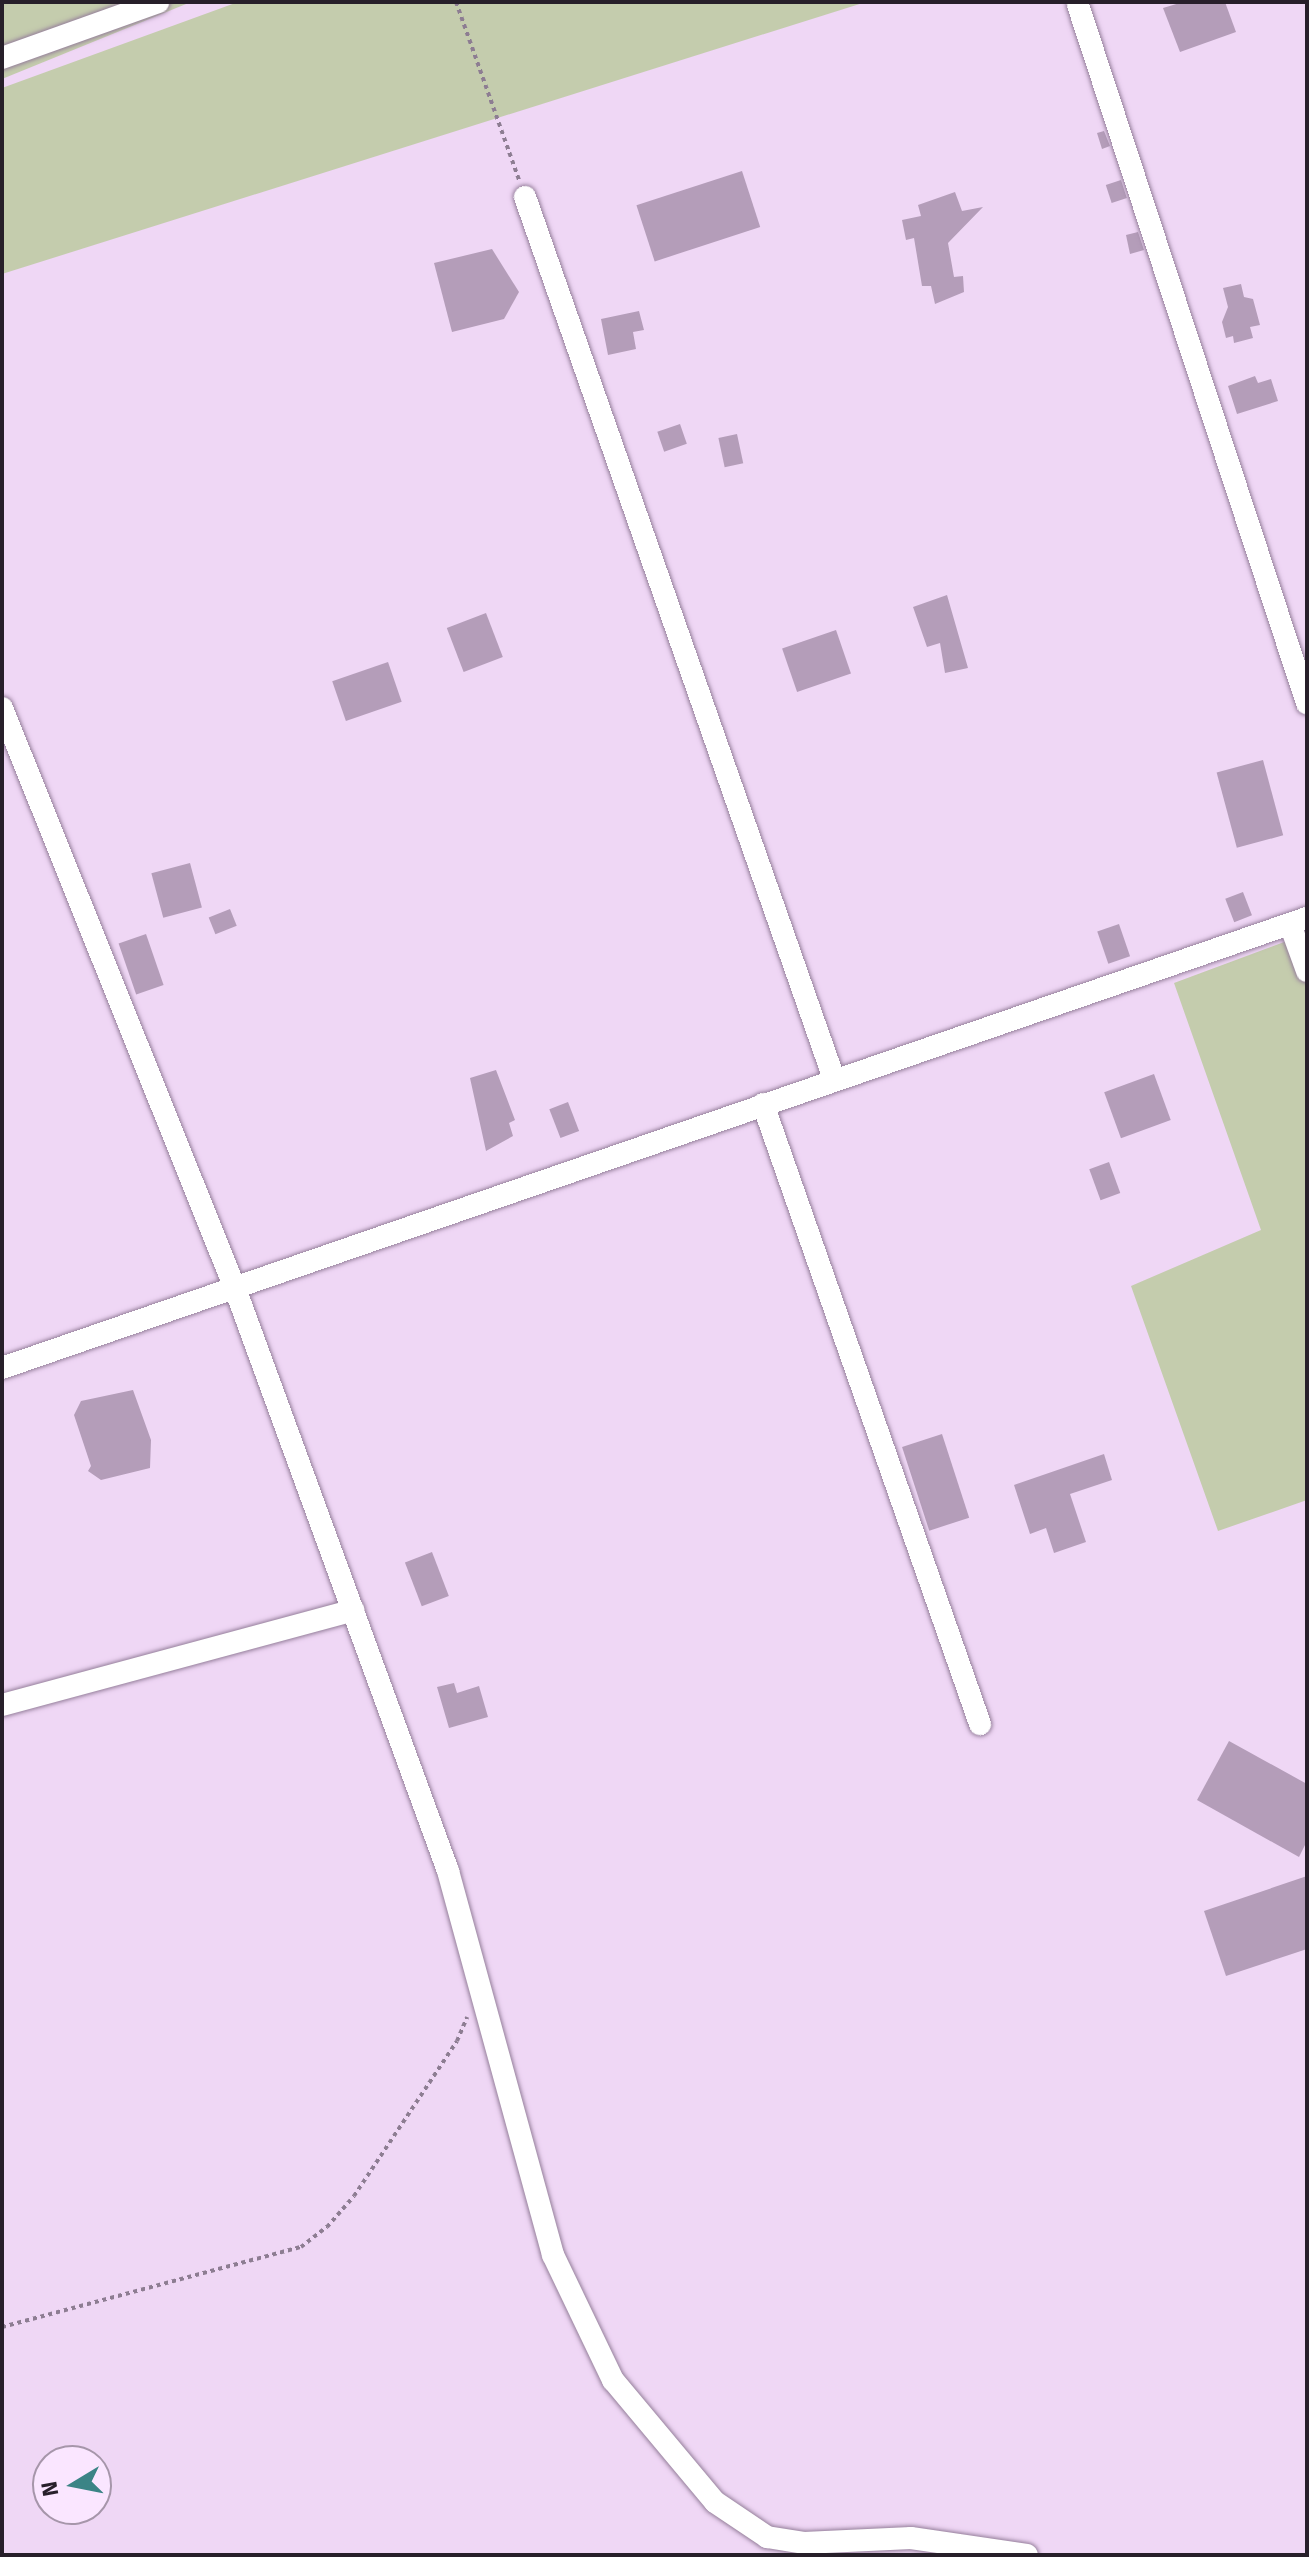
<!DOCTYPE html>
<style>
body{margin:0}
#map{position:relative;width:1309px;height:2557px;overflow:hidden;background:#efd7f5;font-family:"Fira Sans",sans-serif}
div>[style]{position:absolute}
[style*='--x']{left:calc(var(--x)*1px);top:calc(var(--y)*1px);width:calc(var(--w)*1px);rotate:calc(var(--a)*1deg)}
.green>*{inset:0;background:#c4ccad}
.building>*{inset:0;background:#b49db9;transform-origin:0 0}
.path>*{height:4px;margin-top:-2px;transform-origin:0;background:repeating-linear-gradient(90deg,#8d7d92 0 4px,transparent 0 8px)}
.roads{filter:drop-shadow(0 0 2px #957f9b) drop-shadow(0 0 2px #957f9b)}
.minor>*{height:22px;margin:-11px;padding:0 11px;transform-origin:11px;border-radius:11px;background:#fff}
span{translate:-50% -50%;white-space:nowrap;text-align:center;line-height:1.15;-webkit-text-stroke:8px #fae6ff;paint-order:stroke}
.frame{position:absolute;inset:0;border:4px solid #271f2a;pointer-events:none}
.north{position:absolute;left:32px;top:2445px;width:80px;height:80px;box-sizing:border-box;background:#fae6ff;border:2px solid #a696aa;border-radius:50%;rotate:260deg;font-size:22px;font-weight:700;line-height:32px;text-align:center;color:#271f2a}
.north::after{content:'';display:block;margin:auto;width:28px;height:36px;background:#3b8486;clip-path:polygon(50% 0,100% 100%,50% 72%,0 100%)}
</style>
<div id="map">
<div class="green">
<div style="clip-path:polygon(2px 2px,191px 2px,2px 79px)"></div>
<div style="clip-path:polygon(238px 2px,866px 2px,2px 274px,2px 88px)"></div>
<div style="clip-path:polygon(1295px 938px,1307px 971px,1307px 1500px,1218px 1531px,1131px 1286px,1261px 1230px,1174px 983px)"></div>
</div>
<div class="building">
<div style="clip-path:polygon(1183px 2px,1225px 2px,1236px 32px,1180px 52px,1163px 8px)"></div>
<div style="clip-path:polygon(1104px 131px,1110px 146px,1102px 149px,1097px 133px)"></div>
<div style="left:742px;top:171px;width:59px;height:111px;rotate:72deg"></div>
<div style="left:1121px;top:180px;width:19px;height:16px;rotate:72deg"></div>
<div style="clip-path:polygon(955px 192px,962px 211px,983px 207px,948px 243px,954px 277px,963px 276px,964px 292px,935px 304px,931px 286px,922px 286px,914px 238px,906px 240px,902px 220px,921px 216px,918px 205px)"></div>
<div style="clip-path:polygon(1138px 232px,1144px 250px,1130px 254px,1126px 235px)"></div>
<div style="clip-path:polygon(492px 249px,519px 292px,504px 319px,452px 332px,434px 263px)"></div>
<div style="clip-path:polygon(1241px 284px,1244px 297px,1253px 299px,1260px 325px,1250px 327px,1253px 338px,1234px 343px,1233px 336px,1226px 338px,1222px 322px,1228px 307px,1223px 288px)"></div>
<div style="clip-path:polygon(639px 311px,644px 330px,633px 332px,636px 349px,608px 355px,601px 319px)"></div>
<div style="clip-path:polygon(1255px 376px,1258px 383px,1271px 379px,1278px 401px,1237px 414px,1228px 386px)"></div>
<div style="left:680px;top:424px;width:21px;height:24px;rotate:71deg"></div>
<div style="left:737px;top:434px;width:30px;height:19px;rotate:78deg"></div>
<div style="clip-path:polygon(947px 595px,968px 668px,945px 673px,940px 643px,927px 647px,913px 607px)"></div>
<div style="left:486px;top:613px;width:47px;height:42px;rotate:69deg"></div>
<div style="left:836px;top:630px;width:46px;height:57px;rotate:71deg"></div>
<div style="left:388px;top:662px;width:42px;height:59px;rotate:71deg"></div>
<div style="left:1263px;top:760px;width:78px;height:48px;rotate:75deg"></div>
<div style="left:190px;top:863px;width:46px;height:40px;rotate:75deg"></div>
<div style="left:1243px;top:892px;width:25px;height:19px;rotate:69deg"></div>
<div style="left:230px;top:909px;width:18px;height:23px;rotate:68deg"></div>
<div style="left:1119px;top:924px;width:34px;height:23px;rotate:71deg"></div>
<div style="left:146px;top:934px;width:54px;height:29px;rotate:71deg"></div>
<div style="clip-path:polygon(496px 1070px,515px 1120px,509px 1123px,513px 1136px,486px 1151px,470px 1078px)"></div>
<div style="left:1154px;top:1074px;width:49px;height:53px;rotate:70deg"></div>
<div style="left:568px;top:1102px;width:31px;height:20px;rotate:69deg"></div>
<div style="left:1109px;top:1162px;width:33px;height:21px;rotate:70deg"></div>
<div style="clip-path:polygon(133px 1390px,151px 1440px,150px 1468px,101px 1480px,88px 1471px,91px 1466px,74px 1415px,81px 1401px)"></div>
<div style="left:942px;top:1434px;width:88px;height:42px;rotate:72deg"></div>
<div style="clip-path:polygon(1104px 1454px,1112px 1480px,1070px 1494px,1086px 1542px,1054px 1553px,1046px 1528px,1030px 1534px,1014px 1485px)"></div>
<div style="left:432px;top:1552px;width:47px;height:29px;rotate:69deg"></div>
<div style="clip-path:polygon(454px 1683px,457px 1693px,479px 1686px,488px 1717px,449px 1728px,437px 1687px)"></div>
<div style="clip-path:polygon(1229px 1741px,1307px 1784px,1307px 1841px,1299px 1857px,1197px 1800px)"></div>
<div style="clip-path:polygon(1307px 1876px,1307px 1949px,1226px 1976px,1204px 1911px)"></div>
</div>
<div class="path">
<div style="--x:456;--y:2;--w:189;--a:70.5"></div>
<div style="--x:2;--y:2327;--w:310;--a:-15"></div>
<div style="--x:301;--y:2247;--w:33;--a:-38"></div>
<div style="--x:327;--y:2227;--w:41;--a:-48.9"></div>
<div style="--x:354;--y:2196;--w:186;--a:-56.4"></div>
<div style="--x:457;--y:2041;--w:26;--a:-67"></div>
</div>
<div class="roads">
<div class="minor">
<div style="--x:1078;--y:5;--w:735;--a:71.84"></div>
<div style="--x:2;--y:58;--w:166;--a:-19.7"></div>
<div style="--x:525;--y:197;--w:935;--a:70.69"></div>
<div style="--x:2;--y:708;--w:628;--a:68.13"></div>
<div style="--x:236;--y:1291;--w:618;--a:69.92"></div>
<div style="--x:448;--y:1871;--w:398;--a:74.7"></div>
<div style="--x:553;--y:2255;--w:139;--a:64.4"></div>
<div style="--x:613;--y:2380;--w:159;--a:50.1"></div>
<div style="--x:715;--y:2502;--w:63;--a:33.9"></div>
<div style="--x:767;--y:2537;--w:37;--a:9"></div>
<div style="--x:804;--y:2543;--w:107;--a:-2.7"></div>
<div style="--x:911;--y:2538;--w:117;--a:8.3"></div>
<div style="--x:1290;--y:924;--w:50;--a:70.1"></div>
<div style="--x:763;--y:1104;--w:657;--a:70.71"></div>
<div style="--x:2;--y:1368;--w:1380;--a:-19.03"></div>
<div style="--x:2;--y:1705;--w:364;--a:-15.1"></div>
</div>
</div>
<div class="frame"></div>
<div class="north">N</div>
</div>
